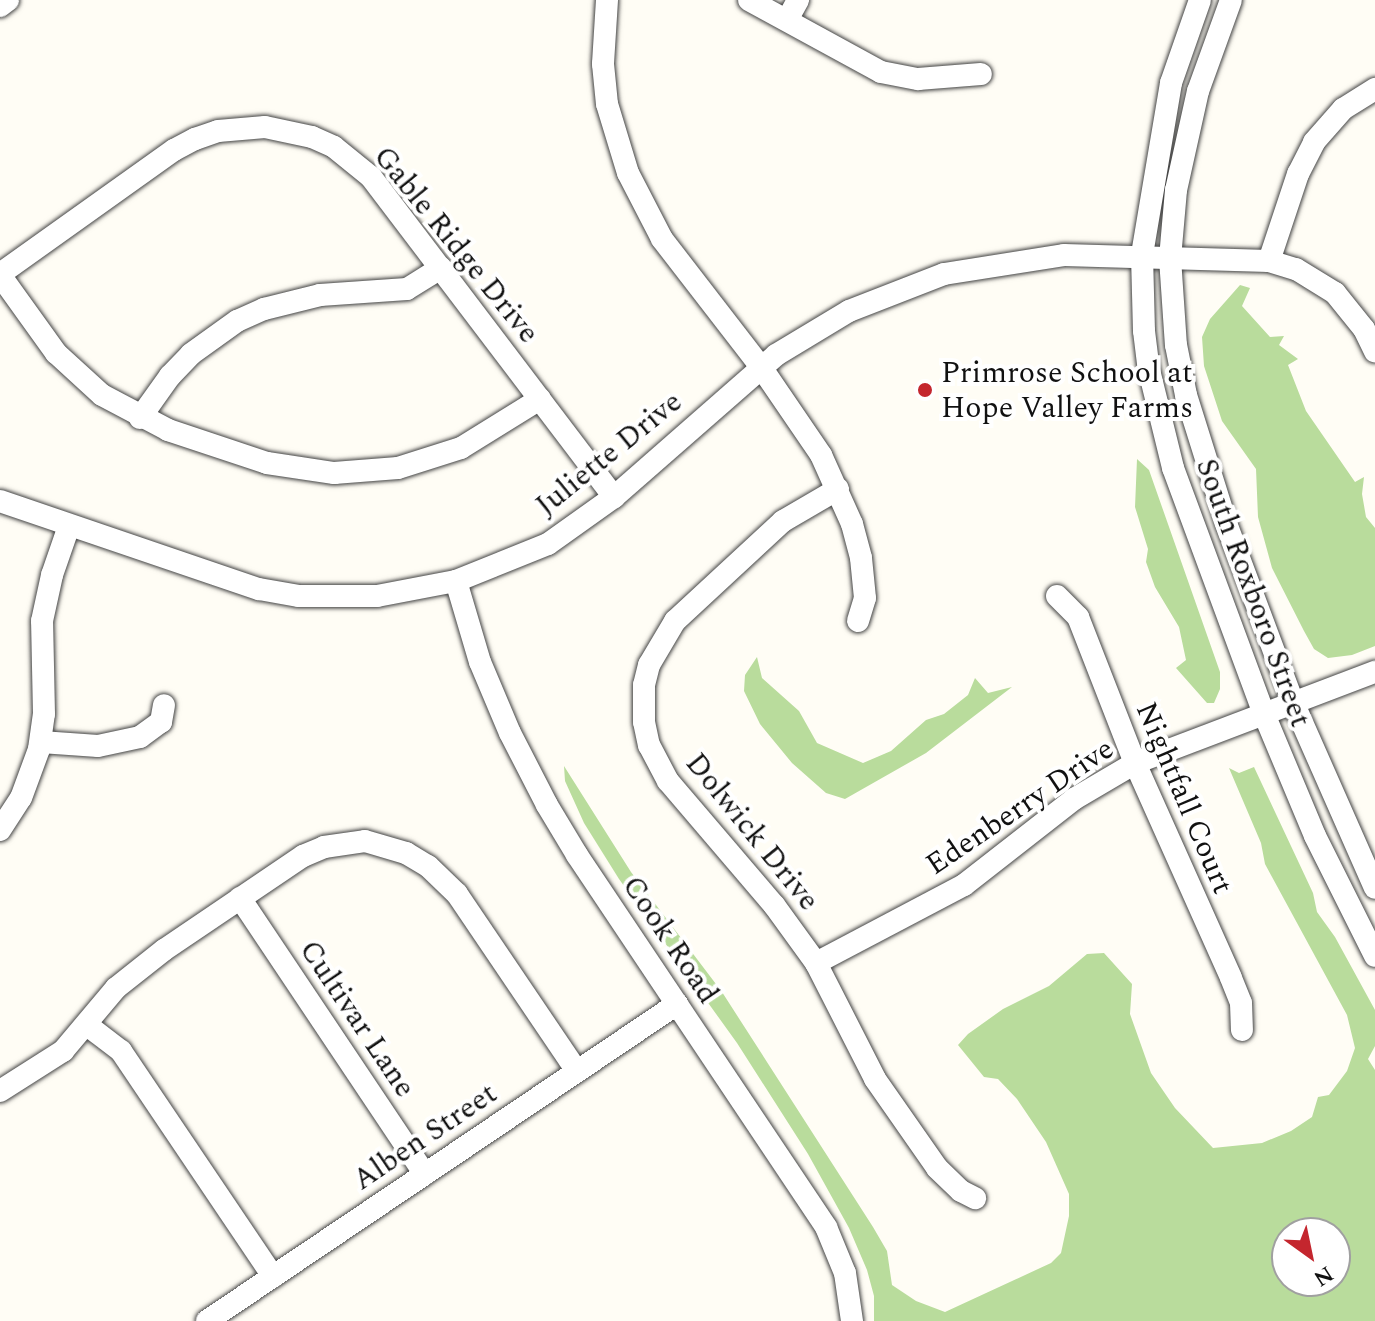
<!DOCTYPE html>
<style>
body{margin:0}
#map{position:relative;width:1375px;height:1321px;overflow:hidden;background:#fffdf5;font-family:Spectral,serif}
div>[style]{position:absolute}
[style*='--x']{left:calc(var(--x)*1px);top:calc(var(--y)*1px);width:calc(var(--w)*1px);rotate:calc(var(--a)*1deg)}
.forest>*{inset:0;background:#b9dc9c}
.roads{filter:drop-shadow(0 0 2px #444) drop-shadow(0 0 2px #444)}
.minor>*{height:22px;margin:-11px;padding:0 11px;transform-origin:11px;border-radius:11px;background:#fff}
.dots>*{width:22px;height:22px;translate:-50% -50%;box-sizing:border-box;border:4px solid #fff;border-radius:50%}
span{translate:-50% -50%;white-space:nowrap;text-align:center;line-height:1.15;-webkit-text-stroke:8px #fff;paint-order:stroke}
.street-label{font-size:30px;color:#111}
.poi-label{font-size:30px;color:#111}
.left{translate:0 -50%;text-align:left}
.north{position:absolute;left:1271px;top:1217px;width:80px;height:80px;box-sizing:border-box;background:#fff;border:2px solid #a0a0a0;border-radius:50%;rotate:147deg;font-size:22px;font-weight:700;line-height:32px;text-align:center;color:#111}
.north::after{content:'';display:block;margin:auto;width:28px;height:36px;background:#c4262e;clip-path:polygon(50% 0,100% 100%,50% 72%,0 100%)}
</style>
<div id="map">
<div class="forest">
<div style="clip-path:polygon(1240px 285px,1250px 288px,1242px 306px,1270px 337px,1284px 336px,1279px 345px,1298px 359px,1288px 365px,1306px 411px,1355px 482px,1364px 477px,1362px 494px,1366px 517px,1375px 528px,1375px 646px,1352px 655px,1328px 658px,1314px 649px,1304px 631px,1272px 568px,1258px 517px,1256px 469px,1222px 421px,1204px 366px,1202px 337px,1210px 319px)"></div>
<div style="clip-path:polygon(1137px 459px,1149px 470px,1220px 672px,1220px 689px,1214px 703px,1207px 703px,1176px 668px,1186px 660px,1179px 627px,1155px 587px,1146px 562px,1148px 549px,1135px 507px)"></div>
<div style="clip-path:polygon(757px 657px,762px 678px,799px 711px,817px 743px,863px 763px,891px 751px,926px 720px,944px 714px,968px 695px,975px 678px,988px 693px,1012px 687px,926px 753px,845px 799px,826px 793px,792px 763px,760px 724px,744px 691px,745px 675px)"></div>
<div style="clip-path:polygon(evenodd,564px 766px,631px 872px,722px 992px,873px 1227px,887px 1251px,892px 1285px,916px 1301px,945px 1312px,1051px 1263px,1061px 1253px,1069px 1216px,1069px 1194px,1046px 1142px,1017px 1099px,998px 1079px,984px 1077px,958px 1045px,968px 1034px,1003px 1009px,1049px 986px,1087px 954px,1104px 953px,1132px 984px,1130px 1014px,1151px 1073px,1175px 1108px,1213px 1148px,1262px 1143px,1291px 1131px,1312px 1117px,1318px 1097px,1329px 1095px,1347px 1071px,1355px 1048px,1347px 1015px,1265px 864px,1261px 843px,1229px 768px,1239px 773px,1254px 767px,1313px 893px,1317px 912px,1335px 937px,1375px 1010px,1375px 1046px,1368px 1059px,1375px 1070px,1375px 1321px,874px 1321px,874px 1296px,867px 1270px,849px 1228px,808px 1154px,737px 1043px,619px 879px,584px 823px,565px 781px,564px 766px,1287px 1233px,1335px 1233px,1335px 1281px,1287px 1281px,1287px 1233px)"></div>
</div>
<div class="roads">
<div class="minor">
<div style="--x:607;--y:0;--w:64;--a:93.6"></div>
<div style="--x:603;--y:64;--w:40;--a:84.3"></div>
<div style="--x:607;--y:104;--w:72;--a:73.1"></div>
<div style="--x:628;--y:173;--w:74;--a:62.7"></div>
<div style="--x:662;--y:239;--w:162;--a:52.3"></div>
<div style="--x:761;--y:367;--w:107;--a:55.7"></div>
<div style="--x:821;--y:455;--w:76;--a:65.8"></div>
<div style="--x:852;--y:524;--w:35;--a:75"></div>
<div style="--x:861;--y:558;--w:40;--a:84.3"></div>
<div style="--x:865;--y:598;--w:24;--a:107"></div>
<div style="--x:749;--y:0;--w:150;--a:28.6"></div>
<div style="--x:881;--y:72;--w:38;--a:11"></div>
<div style="--x:918;--y:79;--w:63;--a:-4.5"></div>
<div style="--x:1200;--y:0;--w:88;--a:109.3"></div>
<div style="--x:1171;--y:83;--w:174;--a:99.6"></div>
<div style="--x:1142;--y:255;--w:76;--a:88.5"></div>
<div style="--x:1144;--y:331;--w:39;--a:83"></div>
<div style="--x:1149;--y:370;--w:101;--a:76.2"></div>
<div style="--x:1173;--y:468;--w:262;--a:69.7"></div>
<div style="--x:1264;--y:714;--w:132;--a:67.3"></div>
<div style="--x:1315;--y:836;--w:134;--a:63.4"></div>
<div style="--x:1231;--y:0;--w:97;--a:109.9"></div>
<div style="--x:1198;--y:91;--w:101;--a:102.5"></div>
<div style="--x:1176;--y:190;--w:68;--a:95"></div>
<div style="--x:1170;--y:258;--w:87;--a:86.1"></div>
<div style="--x:1176;--y:345;--w:51;--a:78.7"></div>
<div style="--x:1186;--y:395;--w:134;--a:72.6"></div>
<div style="--x:1226;--y:523;--w:191;--a:69.5"></div>
<div style="--x:1293;--y:702;--w:203;--a:66.2"></div>
<div style="--x:0;--y:6;--w:10;--a:-37"></div>
<div style="--x:787;--y:20;--w:23;--a:-61"></div>
<div style="--x:1269;--y:261;--w:92;--a:-71.6"></div>
<div style="--x:1298;--y:174;--w:36;--a:-63"></div>
<div style="--x:1314;--y:142;--w:44;--a:-48.7"></div>
<div style="--x:1343;--y:109;--w:38;--a:-32"></div>
<div style="--x:0;--y:274;--w:214;--a:-35.5"></div>
<div style="--x:174;--y:150;--w:24;--a:-28"></div>
<div style="--x:195;--y:139;--w:24;--a:-19"></div>
<div style="--x:218;--y:131;--w:47;--a:-4.9"></div>
<div style="--x:265;--y:127;--w:48;--a:12"></div>
<div style="--x:312;--y:137;--w:24;--a:24"></div>
<div style="--x:334;--y:147;--w:48;--a:39"></div>
<div style="--x:371;--y:177;--w:402;--a:52.8"></div>
<div style="--x:0;--y:275;--w:96;--a:54.3"></div>
<div style="--x:56;--y:353;--w:62;--a:42.4"></div>
<div style="--x:102;--y:395;--w:75;--a:27.9"></div>
<div style="--x:168;--y:430;--w:104;--a:18.4"></div>
<div style="--x:267;--y:463;--w:68;--a:8.5"></div>
<div style="--x:334;--y:473;--w:64;--a:-4.5"></div>
<div style="--x:398;--y:468;--w:66;--a:-17.6"></div>
<div style="--x:461;--y:448;--w:93;--a:-31.8"></div>
<div style="--x:140;--y:418;--w:52;--a:-54.5"></div>
<div style="--x:170;--y:376;--w:30;--a:-46"></div>
<div style="--x:191;--y:354;--w:57;--a:-35.7"></div>
<div style="--x:237;--y:321;--w:30;--a:-24"></div>
<div style="--x:264;--y:309;--w:58;--a:-14"></div>
<div style="--x:320;--y:295;--w:87;--a:-3.9"></div>
<div style="--x:407;--y:289;--w:40;--a:-32"></div>
<div style="--x:838;--y:489;--w:64;--a:149.8"></div>
<div style="--x:783;--y:521;--w:147;--a:137.2"></div>
<div style="--x:675;--y:621;--w:51;--a:120.6"></div>
<div style="--x:649;--y:665;--w:21;--a:104"></div>
<div style="--x:644;--y:685;--w:37;--a:90"></div>
<div style="--x:644;--y:722;--w:24;--a:78"></div>
<div style="--x:649;--y:745;--w:41;--a:62.2"></div>
<div style="--x:668;--y:781;--w:163;--a:49.5"></div>
<div style="--x:774;--y:905;--w:72;--a:54.1"></div>
<div style="--x:816;--y:963;--w:130;--a:63"></div>
<div style="--x:875;--y:1079;--w:108;--a:55.1"></div>
<div style="--x:937;--y:1168;--w:33;--a:44"></div>
<div style="--x:961;--y:1191;--w:16;--a:27"></div>
<div style="--x:0;--y:501;--w:274;--a:18.8"></div>
<div style="--x:259;--y:589;--w:41;--a:9.9"></div>
<div style="--x:299;--y:596;--w:78;--a:0"></div>
<div style="--x:377;--y:596;--w:80;--a:-10.8"></div>
<div style="--x:456;--y:581;--w:99;--a:-21.9"></div>
<div style="--x:548;--y:544;--w:81;--a:-35.5"></div>
<div style="--x:614;--y:497;--w:215;--a:-41.2"></div>
<div style="--x:776;--y:355;--w:85;--a:-31.1"></div>
<div style="--x:849;--y:311;--w:102;--a:-21.3"></div>
<div style="--x:944;--y:274;--w:121;--a:-9"></div>
<div style="--x:1064;--y:255;--w:205;--a:1.7"></div>
<div style="--x:1269;--y:261;--w:28;--a:17"></div>
<div style="--x:1296;--y:269;--w:46;--a:31.6"></div>
<div style="--x:1335;--y:293;--w:46;--a:51.1"></div>
<div style="--x:1364;--y:329;--w:25;--a:64"></div>
<div style="--x:456;--y:581;--w:84;--a:73.5"></div>
<div style="--x:480;--y:662;--w:77;--a:67.1"></div>
<div style="--x:510;--y:733;--w:81;--a:62.8"></div>
<div style="--x:547;--y:805;--w:58;--a:59"></div>
<div style="--x:577;--y:855;--w:448;--a:56.2"></div>
<div style="--x:826;--y:1227;--w:50;--a:67.6"></div>
<div style="--x:845;--y:1273;--w:49;--a:81.7"></div>
<div style="--x:1057;--y:596;--w:30;--a:45"></div>
<div style="--x:1078;--y:617;--w:157;--a:68.7"></div>
<div style="--x:1135;--y:763;--w:235;--a:65.9"></div>
<div style="--x:1231;--y:978;--w:27;--a:68"></div>
<div style="--x:1241;--y:1003;--w:27;--a:88"></div>
<div style="--x:41;--y:742;--w:57;--a:4"></div>
<div style="--x:98;--y:746;--w:43;--a:-12.1"></div>
<div style="--x:140;--y:737;--w:26;--a:-36"></div>
<div style="--x:161;--y:722;--w:17;--a:-80"></div>
<div style="--x:0;--y:830;--w:38;--a:-57"></div>
<div style="--x:21;--y:798;--w:52;--a:-69.8"></div>
<div style="--x:39;--y:749;--w:35;--a:-82"></div>
<div style="--x:44;--y:714;--w:93;--a:-91.2"></div>
<div style="--x:42;--y:621;--w:47;--a:-77.7"></div>
<div style="--x:52;--y:575;--w:52;--a:-70.9"></div>
<div style="--x:240;--y:898;--w:332;--a:56.2"></div>
<div style="--x:816;--y:963;--w:167;--a:-27.8"></div>
<div style="--x:964;--y:885;--w:140;--a:-38"></div>
<div style="--x:1074;--y:799;--w:71;--a:-30.5"></div>
<div style="--x:1135;--y:763;--w:257;--a:-20.8"></div>
<div style="--x:87;--y:1025;--w:43;--a:37.4"></div>
<div style="--x:121;--y:1051;--w:272;--a:56"></div>
<div style="--x:0;--y:1091;--w:75;--a:-32.4"></div>
<div style="--x:63;--y:1051;--w:82;--a:-49.9"></div>
<div style="--x:116;--y:988;--w:61;--a:-38.4"></div>
<div style="--x:164;--y:950;--w:168;--a:-34.1"></div>
<div style="--x:303;--y:856;--w:23;--a:-23"></div>
<div style="--x:324;--y:847;--w:41;--a:-8.3"></div>
<div style="--x:365;--y:841;--w:43;--a:16.3"></div>
<div style="--x:406;--y:853;--w:26;--a:31"></div>
<div style="--x:428;--y:866;--w:40;--a:44"></div>
<div style="--x:457;--y:894;--w:214;--a:55.9"></div>
<div style="--x:207;--y:1321;--w:567;--a:-34"></div>
</div>
</div>
<div class="dots">
<div style="left:925px;top:390px;background:#c4262e"></div>
</div>
<div class="street-label">
<span style="left:456px;top:245px;rotate:51deg">Gable Ridge Drive</span>
<span style="left:609px;top:454px;rotate:-39deg">Juliette Drive</span>
<span style="left:1253px;top:593px;rotate:70deg">South Roxboro Street</span>
<span style="left:1184px;top:798px;rotate:67deg">Nightfall Court</span>
<span style="left:1020px;top:807px;rotate:-34deg">Edenberry Drive</span>
<span style="left:752px;top:832px;rotate:51deg">Dolwick Drive</span>
<span style="left:670px;top:940px;rotate:56deg">Cook Road</span>
<span style="left:357px;top:1019px;rotate:56deg">Cultivar Lane</span>
<span style="left:425px;top:1137px;rotate:-34deg">Alben Street</span>
</div>
<div class="poi-label">
<span class="left" style="left:941px;top:390px">Primrose School at<br>Hope Valley Farms</span>
</div>
<div class="north">N</div>
</div>
